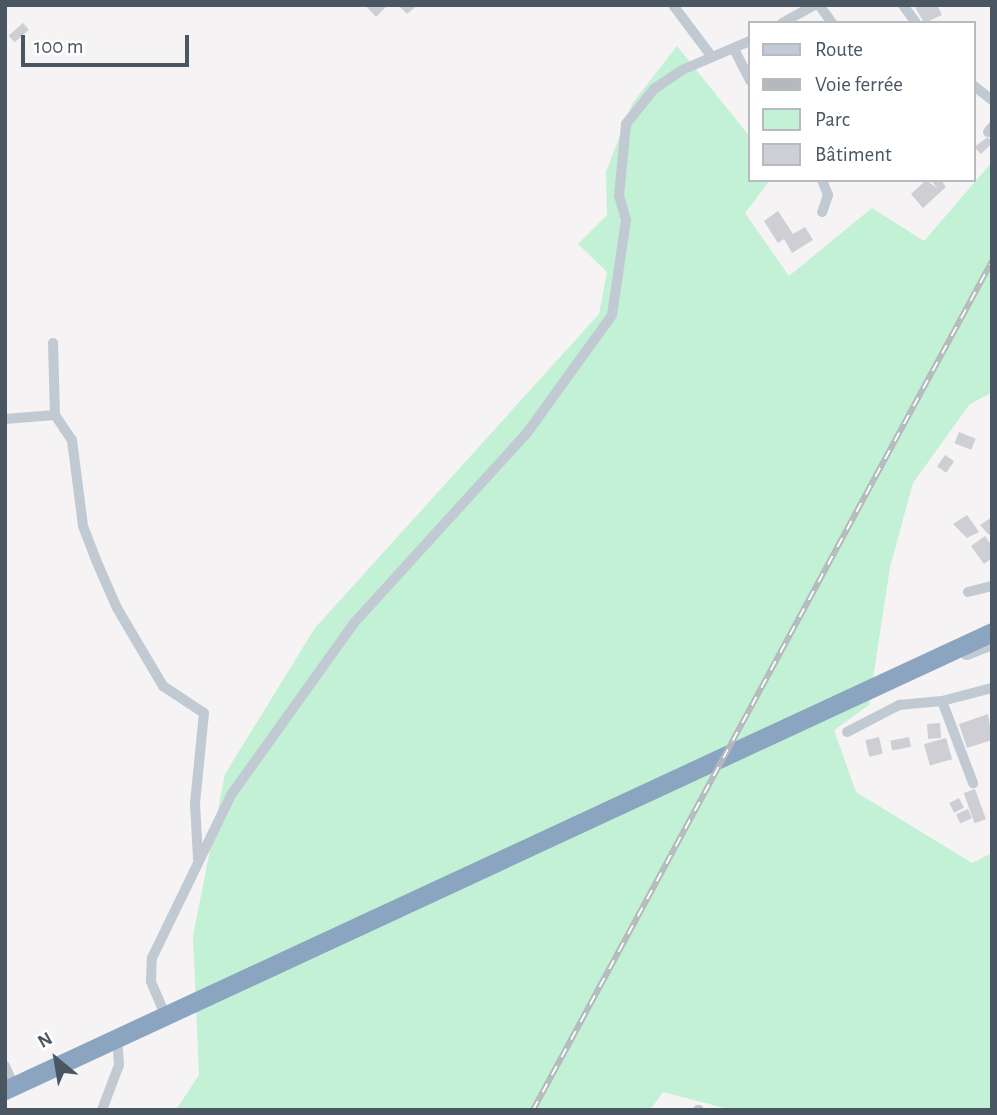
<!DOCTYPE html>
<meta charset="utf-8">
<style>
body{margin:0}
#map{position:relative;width:997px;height:1115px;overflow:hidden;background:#f5f3f3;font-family:"Alegreya Sans",sans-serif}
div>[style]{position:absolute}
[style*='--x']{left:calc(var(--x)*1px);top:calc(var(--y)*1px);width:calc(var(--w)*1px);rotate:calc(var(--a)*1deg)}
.green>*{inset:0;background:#c3f1d5}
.building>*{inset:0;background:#cdcfd5;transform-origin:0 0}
.street>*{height:10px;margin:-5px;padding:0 5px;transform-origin:5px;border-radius:5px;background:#c1cad2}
.secondary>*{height:14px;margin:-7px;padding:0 7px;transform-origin:7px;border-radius:7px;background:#c1cbd6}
.highway>*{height:19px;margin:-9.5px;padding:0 9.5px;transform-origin:9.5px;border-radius:9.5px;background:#8ba5c1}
.rail>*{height:6px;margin-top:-3px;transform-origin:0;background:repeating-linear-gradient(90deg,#fff 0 10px,#b5b8bd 0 20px);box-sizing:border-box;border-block:2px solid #b5b8bd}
span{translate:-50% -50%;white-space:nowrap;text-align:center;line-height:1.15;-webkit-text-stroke:6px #fff;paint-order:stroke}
.frame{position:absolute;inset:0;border:7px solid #4a5661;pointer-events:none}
.legend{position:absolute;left:748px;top:21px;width:228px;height:161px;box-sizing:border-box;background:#fff;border:2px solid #b7bbc0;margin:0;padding:9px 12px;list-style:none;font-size:21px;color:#4a5661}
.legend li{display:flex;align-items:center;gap:14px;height:35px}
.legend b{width:35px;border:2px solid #b7bbc0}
.north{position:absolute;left:21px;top:1024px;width:70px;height:70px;-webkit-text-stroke:5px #fff;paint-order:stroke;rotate:330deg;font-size:19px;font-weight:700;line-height:28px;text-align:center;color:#4a5661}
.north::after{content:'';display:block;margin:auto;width:24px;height:32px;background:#4a5661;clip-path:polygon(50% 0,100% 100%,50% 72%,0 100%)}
.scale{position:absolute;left:21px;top:35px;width:168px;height:32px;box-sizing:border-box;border:4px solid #4a5661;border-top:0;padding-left:9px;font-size:21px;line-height:24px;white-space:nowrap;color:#4a5661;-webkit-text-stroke:5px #fff;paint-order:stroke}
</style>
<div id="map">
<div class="green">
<div style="clip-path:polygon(677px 46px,750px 137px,750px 180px,770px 180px,745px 213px,789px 276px,872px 208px,924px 241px,992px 162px,992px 392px,969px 405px,913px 483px,890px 567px,869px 705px,834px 730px,856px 792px,972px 863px,992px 853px,992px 1110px,732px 1110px,663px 1092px,650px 1110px,176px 1110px,199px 1075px,193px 936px,225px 774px,315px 628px,599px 314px,607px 272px,578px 244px,607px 215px,606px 172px,632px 104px)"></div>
</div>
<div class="building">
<div style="clip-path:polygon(365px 5px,388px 5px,376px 17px)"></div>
<div style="clip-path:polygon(398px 5px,418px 5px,407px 14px)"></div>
<div style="clip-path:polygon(914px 5px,937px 5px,942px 15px,924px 23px)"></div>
<div style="left:23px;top:23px;width:9px;height:19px;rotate:49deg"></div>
<div style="clip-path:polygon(988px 137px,992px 143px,981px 154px,974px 147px)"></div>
<div style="clip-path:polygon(926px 180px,937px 188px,931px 180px,941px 180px,946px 187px,923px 208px,911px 194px)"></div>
<div style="clip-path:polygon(778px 211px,793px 234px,805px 227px,813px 240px,792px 253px,784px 239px,778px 243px,764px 221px)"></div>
<div style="left:959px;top:432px;width:18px;height:12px;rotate:22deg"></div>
<div style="left:945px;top:455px;width:11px;height:14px;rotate:34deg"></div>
<div style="clip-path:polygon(967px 515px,979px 532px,967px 538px,953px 524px)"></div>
<div style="clip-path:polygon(992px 517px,992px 533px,989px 535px,980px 525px)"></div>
<div style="clip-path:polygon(985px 536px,992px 546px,992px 558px,984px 564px,971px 546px)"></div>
<div style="clip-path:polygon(988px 714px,992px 740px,967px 748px,959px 724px)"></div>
<div style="left:940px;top:723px;width:15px;height:13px;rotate:86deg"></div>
<div style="left:879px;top:737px;width:17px;height:14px;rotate:77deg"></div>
<div style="left:909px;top:737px;width:10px;height:19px;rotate:79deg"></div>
<div style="left:946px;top:738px;width:22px;height:23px;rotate:74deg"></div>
<div style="left:975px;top:789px;width:32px;height:12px;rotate:70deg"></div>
<div style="left:959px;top:798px;width:11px;height:11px;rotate:63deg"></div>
<div style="left:968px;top:809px;width:10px;height:13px;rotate:66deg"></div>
</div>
<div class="street">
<div style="--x:673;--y:5;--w:65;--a:53.1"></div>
<div style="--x:819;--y:5;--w:22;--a:54"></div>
<div style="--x:903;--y:5;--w:22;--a:54"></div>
<div style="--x:782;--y:23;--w:37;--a:-29"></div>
<div style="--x:734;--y:49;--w:36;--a:63"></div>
<div style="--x:974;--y:86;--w:23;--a:38"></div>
<div style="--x:988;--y:132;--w:6;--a:-51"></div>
<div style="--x:822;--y:180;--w:16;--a:68"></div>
<div style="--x:828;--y:195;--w:18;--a:109"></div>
<div style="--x:53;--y:343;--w:72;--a:88.4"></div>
<div style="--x:55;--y:415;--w:30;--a:56"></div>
<div style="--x:72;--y:440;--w:87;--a:82.7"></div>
<div style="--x:83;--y:526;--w:36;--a:69"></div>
<div style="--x:96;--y:560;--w:52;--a:66.4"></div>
<div style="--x:117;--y:608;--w:91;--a:59.5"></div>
<div style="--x:163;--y:686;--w:49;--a:33.4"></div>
<div style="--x:204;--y:713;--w:90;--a:95.7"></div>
<div style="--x:195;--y:803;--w:56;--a:86.9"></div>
<div style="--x:5;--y:419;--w:50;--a:-4.6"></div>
<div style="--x:968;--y:592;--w:25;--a:-14"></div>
<div style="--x:942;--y:701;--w:88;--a:69.3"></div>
<div style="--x:847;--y:732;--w:59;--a:-27.4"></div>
<div style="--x:899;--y:705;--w:43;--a:-5.3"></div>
<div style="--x:942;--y:701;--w:52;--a:-14.6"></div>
<div style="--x:166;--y:1017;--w:39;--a:-113"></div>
<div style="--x:151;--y:981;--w:23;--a:-88"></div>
<div style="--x:152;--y:958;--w:181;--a:-64.1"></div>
<div style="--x:231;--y:795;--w:211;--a:-54.4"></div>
<div style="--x:354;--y:623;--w:257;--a:-47.7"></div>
<div style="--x:527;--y:433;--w:145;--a:-54.2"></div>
<div style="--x:612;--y:315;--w:96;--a:-81.6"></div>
<div style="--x:626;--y:220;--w:25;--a:-106"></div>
<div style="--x:619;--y:196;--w:72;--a:-84.4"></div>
<div style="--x:626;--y:124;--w:45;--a:-51.3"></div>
<div style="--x:654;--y:89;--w:34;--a:-34"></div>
<div style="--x:682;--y:70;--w:74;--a:-23.1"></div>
<div style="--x:5;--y:1066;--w:22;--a:66"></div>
<div style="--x:102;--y:1110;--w:48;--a:-69.3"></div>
<div style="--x:119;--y:1065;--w:27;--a:-94"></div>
<div style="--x:698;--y:1110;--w:1;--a:0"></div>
</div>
<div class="secondary">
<div style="--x:967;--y:653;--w:27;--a:-22"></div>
</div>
<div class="highway">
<div style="--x:5;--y:1090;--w:1088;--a:-24.89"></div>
</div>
<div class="rail">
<div style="--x:533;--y:1110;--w:965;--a:-61.6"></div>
</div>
<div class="frame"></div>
<ul class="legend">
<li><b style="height:9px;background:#c1cbd6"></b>Route</li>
<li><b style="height:9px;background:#b5b8bd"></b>Voie ferrée</li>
<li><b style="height:19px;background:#c3f1d5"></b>Parc</li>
<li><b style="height:19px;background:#cdcfd5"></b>Bâtiment</li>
</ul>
<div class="north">N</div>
<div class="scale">100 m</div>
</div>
